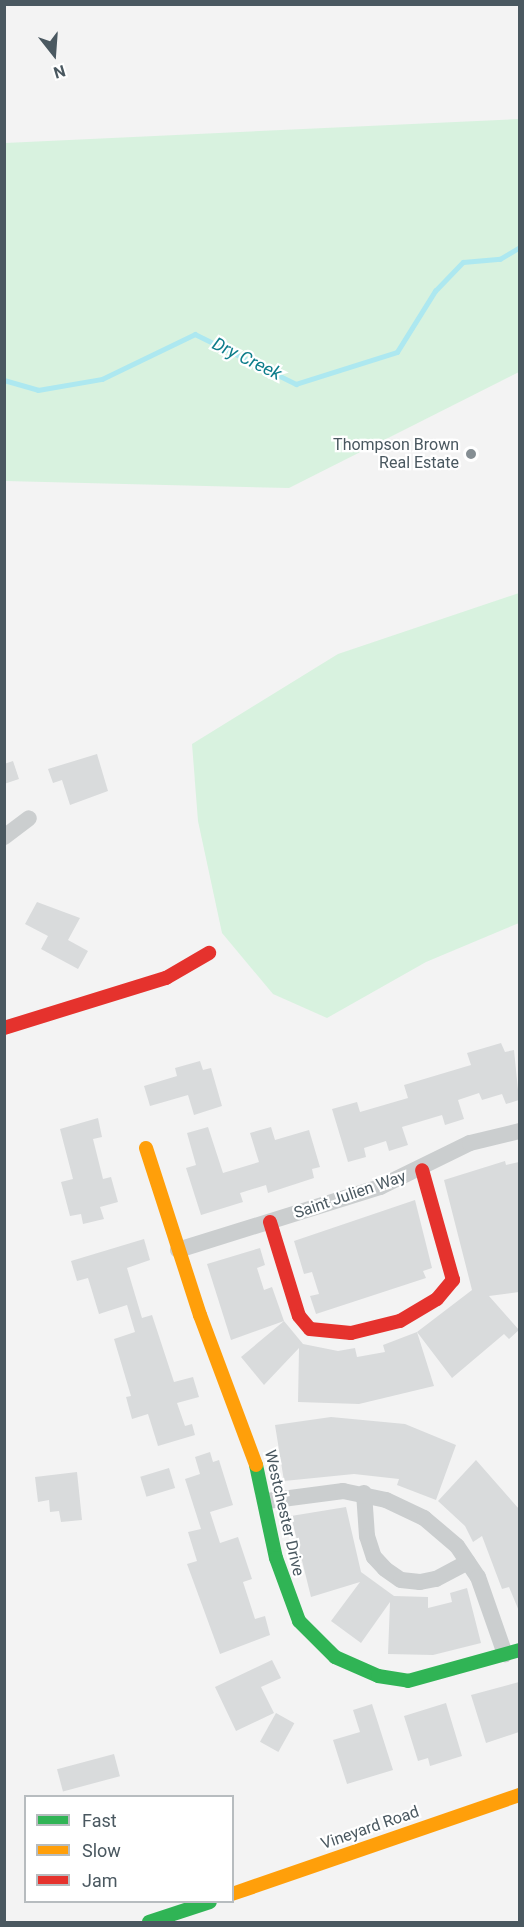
<!DOCTYPE html>
<style>
body{margin:0}
#map{position:relative;width:524px;height:1927px;overflow:hidden;background:#f3f3f3;font-family:Roboto,sans-serif}
div>[style]{position:absolute}
[style*='--x']{left:calc(var(--x)*1px);top:calc(var(--y)*1px);width:calc(var(--w)*1px);rotate:calc(var(--a)*1deg)}
.green>*{inset:0;background:#d8f2df}
.stream>*{height:4.5px;margin:-2.25px;padding:0 2.25px;transform-origin:2.25px;border-radius:2.25px;background:#ade8f0}
.building>*{inset:0;background:#d9dbdc;transform-origin:0 0}
.street>*{height:16px;margin:-8px;padding:0 8px;transform-origin:8px;border-radius:8px;background:#cbcecf}
.fast>*{height:14px;margin:-7px;padding:0 7px;transform-origin:7px;border-radius:7px;background:#30b455}
.slow>*{height:14px;margin:-7px;padding:0 7px;transform-origin:7px;border-radius:7px;background:#ff9f0a}
.jam>*{height:14px;margin:-7px;padding:0 7px;transform-origin:7px;border-radius:7px;background:#e5322d}
.dots>*{width:16px;height:16px;translate:-50% -50%;box-sizing:border-box;border:3px solid #fff;border-radius:50%}
span{translate:-50% -50%;white-space:nowrap;text-align:center;line-height:1.15;-webkit-text-stroke:4.5px #fff;paint-order:stroke}
.poi-label{font-size:16px;color:#4a5860}
.right{translate:-100% -50%;text-align:right}
.street-label{font-size:16px;color:#4a5860}
.water-label{font-size:18px;color:#0c7c8a;font-style:italic}
.frame{position:absolute;inset:0;border:6px solid #4a5860;pointer-events:none}
.legend{position:absolute;left:24px;top:1795px;width:210px;height:108px;box-sizing:border-box;background:#fff;border:2px solid #b7bcbf;margin:0;padding:8px 10px;list-style:none;font-size:18px;color:#4a5860}
.legend li{display:flex;align-items:center;gap:12px;height:30px}
.legend b{width:30px;border:2px solid #b7bcbf}
.north{position:absolute;left:24px;top:24px;width:60px;height:60px;-webkit-text-stroke:4px #fff;paint-order:stroke;rotate:163deg;font-size:16px;font-weight:700;line-height:24px;text-align:center;color:#4a5860}
.north::after{content:'';display:block;margin:auto;width:21px;height:27px;background:#4a5860;clip-path:polygon(50% 0,100% 100%,50% 72%,0 100%)}
</style>
<div id="map">
<div class="green">
<div style="clip-path:polygon(519px 119px,519px 372px,289px 488px,5px 481px,5px 143px)"></div>
<div style="clip-path:polygon(519px 593px,519px 923px,426px 962px,327px 1018px,273px 994px,222px 933px,198px 821px,192px 744px,338px 654px)"></div>
</div>
<div class="stream">
<div style="--x:4;--y:380;--w:35;--a:16"></div>
<div style="--x:38;--y:390;--w:65;--a:-9.8"></div>
<div style="--x:102;--y:379;--w:103;--a:-25.8"></div>
<div style="--x:195;--y:334;--w:113;--a:26.3"></div>
<div style="--x:296;--y:384;--w:106;--a:-17.6"></div>
<div style="--x:397;--y:352;--w:72;--a:-58.1"></div>
<div style="--x:435;--y:291;--w:40;--a:-46"></div>
<div style="--x:463;--y:262;--w:37;--a:-5"></div>
<div style="--x:500;--y:259;--w:23;--a:-31"></div>
</div>
<div class="building">
<div style="clip-path:polygon(97px 754px,108px 791px,70px 805px,62px 780px,53px 783px,48px 769px)"></div>
<div style="clip-path:polygon(13px 761px,19px 779px,4px 784px,4px 764px)"></div>
<div style="clip-path:polygon(37px 902px,80px 918px,68px 940px,88px 951px,78px 969px,41px 949px,48px 936px,25px 924px)"></div>
<div style="clip-path:polygon(501px 1043px,505px 1052px,514px 1050px,519px 1100px,506px 1104px,502px 1094px,482px 1100px,479px 1093px,458px 1100px,464px 1119px,445px 1125px,442px 1115px,402px 1127px,408px 1145px,389px 1151px,386px 1141px,364px 1148px,366px 1157px,348px 1162px,332px 1109px,357px 1102px,360px 1112px,408px 1098px,404px 1085px,471px 1065px,467px 1053px)"></div>
<div style="clip-path:polygon(200px 1061px,203px 1070px,211px 1068px,222px 1106px,194px 1115px,188px 1095px,150px 1106px,144px 1086px,177px 1076px,175px 1068px)"></div>
<div style="clip-path:polygon(98px 1118px,102px 1137px,93px 1139px,103px 1179px,111px 1177px,118px 1202px,100px 1207px,104px 1219px,83px 1224px,81px 1214px,70px 1216px,61px 1182px,73px 1179px,60px 1129px)"></div>
<div style="clip-path:polygon(208px 1127px,223px 1173px,259px 1162px,250px 1133px,271px 1127px,275px 1140px,309px 1130px,320px 1167px,312px 1169px,314px 1178px,268px 1193px,266px 1185px,240px 1193px,243px 1202px,201px 1215px,186px 1168px,196px 1165px,187px 1133px)"></div>
<div style="clip-path:polygon(505px 1161px,506px 1165px,519px 1162px,519px 1292px,489px 1296px,519px 1330px,509px 1339px,504px 1334px,452px 1378px,417px 1332px,472px 1290px,444px 1180px)"></div>
<div style="clip-path:polygon(415px 1200px,432px 1268px,423px 1271px,426px 1278px,316px 1314px,310px 1296px,319px 1294px,312px 1272px,304px 1274px,294px 1241px)"></div>
<div style="clip-path:polygon(144px 1239px,150px 1260px,127px 1268px,142px 1318px,152px 1315px,174px 1382px,193px 1377px,199px 1397px,177px 1403px,185px 1426px,192px 1424px,195px 1435px,158px 1446px,148px 1414px,132px 1419px,126px 1397px,131px 1396px,114px 1339px,135px 1332px,127px 1305px,99px 1314px,88px 1278px,77px 1281px,71px 1261px)"></div>
<div style="clip-path:polygon(260px 1248px,265px 1265px,257px 1268px,264px 1290px,272px 1287px,284px 1321px,303px 1344px,338px 1351px,355px 1348px,357px 1357px,385px 1352px,383px 1345px,417px 1332px,434px 1386px,359px 1404px,298px 1402px,299px 1348px,264px 1385px,241px 1357px,284px 1321px,231px 1340px,207px 1264px)"></div>
<div style="clip-path:polygon(331px 1417px,405px 1424px,456px 1445px,436px 1500px,397px 1485px,399px 1479px,354px 1474px,284px 1481px,275px 1425px)"></div>
<div style="clip-path:polygon(210px 1452px,213px 1462px,219px 1460px,233px 1505px,210px 1512px,220px 1543px,238px 1537px,252px 1579px,243px 1582px,255px 1619px,265px 1616px,270px 1635px,220px 1654px,187px 1564px,197px 1561px,188px 1532px,201px 1529px,185px 1479px,200px 1474px,195px 1457px)"></div>
<div style="clip-path:polygon(476px 1460px,519px 1509px,519px 1611px,509px 1587px,502px 1589px,482px 1536px,473px 1542px,465px 1526px,438px 1501px)"></div>
<div style="left:169px;top:1468px;width:21px;height:30px;rotate:73deg"></div>
<div style="clip-path:polygon(77px 1472px,82px 1520px,61px 1522px,59px 1511px,50px 1512px,49px 1500px,38px 1502px,35px 1477px)"></div>
<div style="clip-path:polygon(346px 1507px,361px 1572px,394px 1596px,428px 1597px,428px 1608px,452px 1602px,450px 1593px,467px 1588px,481px 1643px,433px 1655px,388px 1654px,390px 1602px,361px 1643px,331px 1621px,360px 1582px,311px 1597px,291px 1516px)"></div>
<div style="clip-path:polygon(272px 1660px,281px 1678px,261px 1687px,274px 1713px,236px 1731px,215px 1687px)"></div>
<div style="clip-path:polygon(519px 1682px,519px 1732px,486px 1743px,471px 1695px)"></div>
<div style="clip-path:polygon(446px 1703px,462px 1756px,430px 1766px,428px 1758px,418px 1761px,404px 1716px)"></div>
<div style="clip-path:polygon(372px 1704px,393px 1770px,347px 1784px,333px 1740px,360px 1732px,353px 1710px)"></div>
<div style="left:276px;top:1713px;width:21px;height:33px;rotate:29deg"></div>
<div style="left:114px;top:1754px;width:23px;height:59px;rotate:75deg"></div>
</div>
<div class="street">
<div style="--x:4;--y:837;--w:31;--a:-37"></div>
<div style="--x:178;--y:1250;--w:212;--a:-17.3"></div>
<div style="--x:380;--y:1187;--w:100;--a:-26.1"></div>
<div style="--x:470;--y:1143;--w:51;--a:-13.5"></div>
<div style="--x:364;--y:1493;--w:43;--a:86"></div>
<div style="--x:367;--y:1536;--w:22;--a:72"></div>
<div style="--x:374;--y:1557;--w:16;--a:47"></div>
<div style="--x:385;--y:1569;--w:19;--a:35"></div>
<div style="--x:401;--y:1580;--w:19;--a:6"></div>
<div style="--x:420;--y:1582;--w:16;--a:-11"></div>
<div style="--x:436;--y:1579;--w:36;--a:-28"></div>
<div style="--x:267;--y:1501;--w:77;--a:-7.5"></div>
<div style="--x:343;--y:1491;--w:44;--a:11.8"></div>
<div style="--x:386;--y:1500;--w:42;--a:25.3"></div>
<div style="--x:424;--y:1518;--w:43;--a:40.3"></div>
<div style="--x:457;--y:1546;--w:37;--a:56"></div>
<div style="--x:478;--y:1577;--w:82;--a:70.7"></div>
</div>
<div class="fast">
<div style="--x:256;--y:1465;--w:95;--a:77.9"></div>
<div style="--x:276;--y:1558;--w:67;--a:69.9"></div>
<div style="--x:299;--y:1621;--w:51;--a:45"></div>
<div style="--x:335;--y:1657;--w:47;--a:23.8"></div>
<div style="--x:378;--y:1676;--w:30;--a:9"></div>
<div style="--x:408;--y:1681;--w:116;--a:-15.5"></div>
<div style="--x:149;--y:1922;--w:64;--a:-18.2"></div>
</div>
<div class="slow">
<div style="--x:146;--y:1148;--w:176;--a:72.1"></div>
<div style="--x:200;--y:1315;--w:160;--a:69.5"></div>
<div style="--x:232;--y:1894;--w:305;--a:-19"></div>
</div>
<div class="jam">
<div style="--x:4;--y:1028;--w:170;--a:-17.2"></div>
<div style="--x:166;--y:978;--w:50;--a:-30.2"></div>
<div style="--x:270;--y:1222;--w:98;--a:72.9"></div>
<div style="--x:299;--y:1316;--w:17;--a:50"></div>
<div style="--x:310;--y:1329;--w:41;--a:5.6"></div>
<div style="--x:351;--y:1333;--w:50;--a:-13.8"></div>
<div style="--x:400;--y:1321;--w:43;--a:-30.7"></div>
<div style="--x:437;--y:1299;--w:25;--a:-50"></div>
<div style="--x:453;--y:1280;--w:114;--a:-105.7"></div>
</div>
<div class="dots">
<div style="left:471px;top:454px;background:#858e93"></div>
</div>
<div class="poi-label">
<span class="right" style="left:459px;top:454px">Thompson Brown<br>Real Estate</span>
</div>
<div class="street-label">
<span style="left:350px;top:1195px;rotate:-19deg">Saint Julien Way</span>
<span style="left:284px;top:1513px;rotate:77deg">Westchester Drive</span>
<span style="left:370px;top:1828px;rotate:-19deg">Vineyard Road</span>
</div>
<div class="water-label">
<span style="left:247px;top:359px;rotate:26deg">Dry Creek</span>
</div>
<div class="frame"></div>
<ul class="legend">
<li><b style="height:8px;background:#30b455"></b>Fast</li>
<li><b style="height:8px;background:#ff9f0a"></b>Slow</li>
<li><b style="height:8px;background:#e5322d"></b>Jam</li>
</ul>
<div class="north">N</div>
</div>
